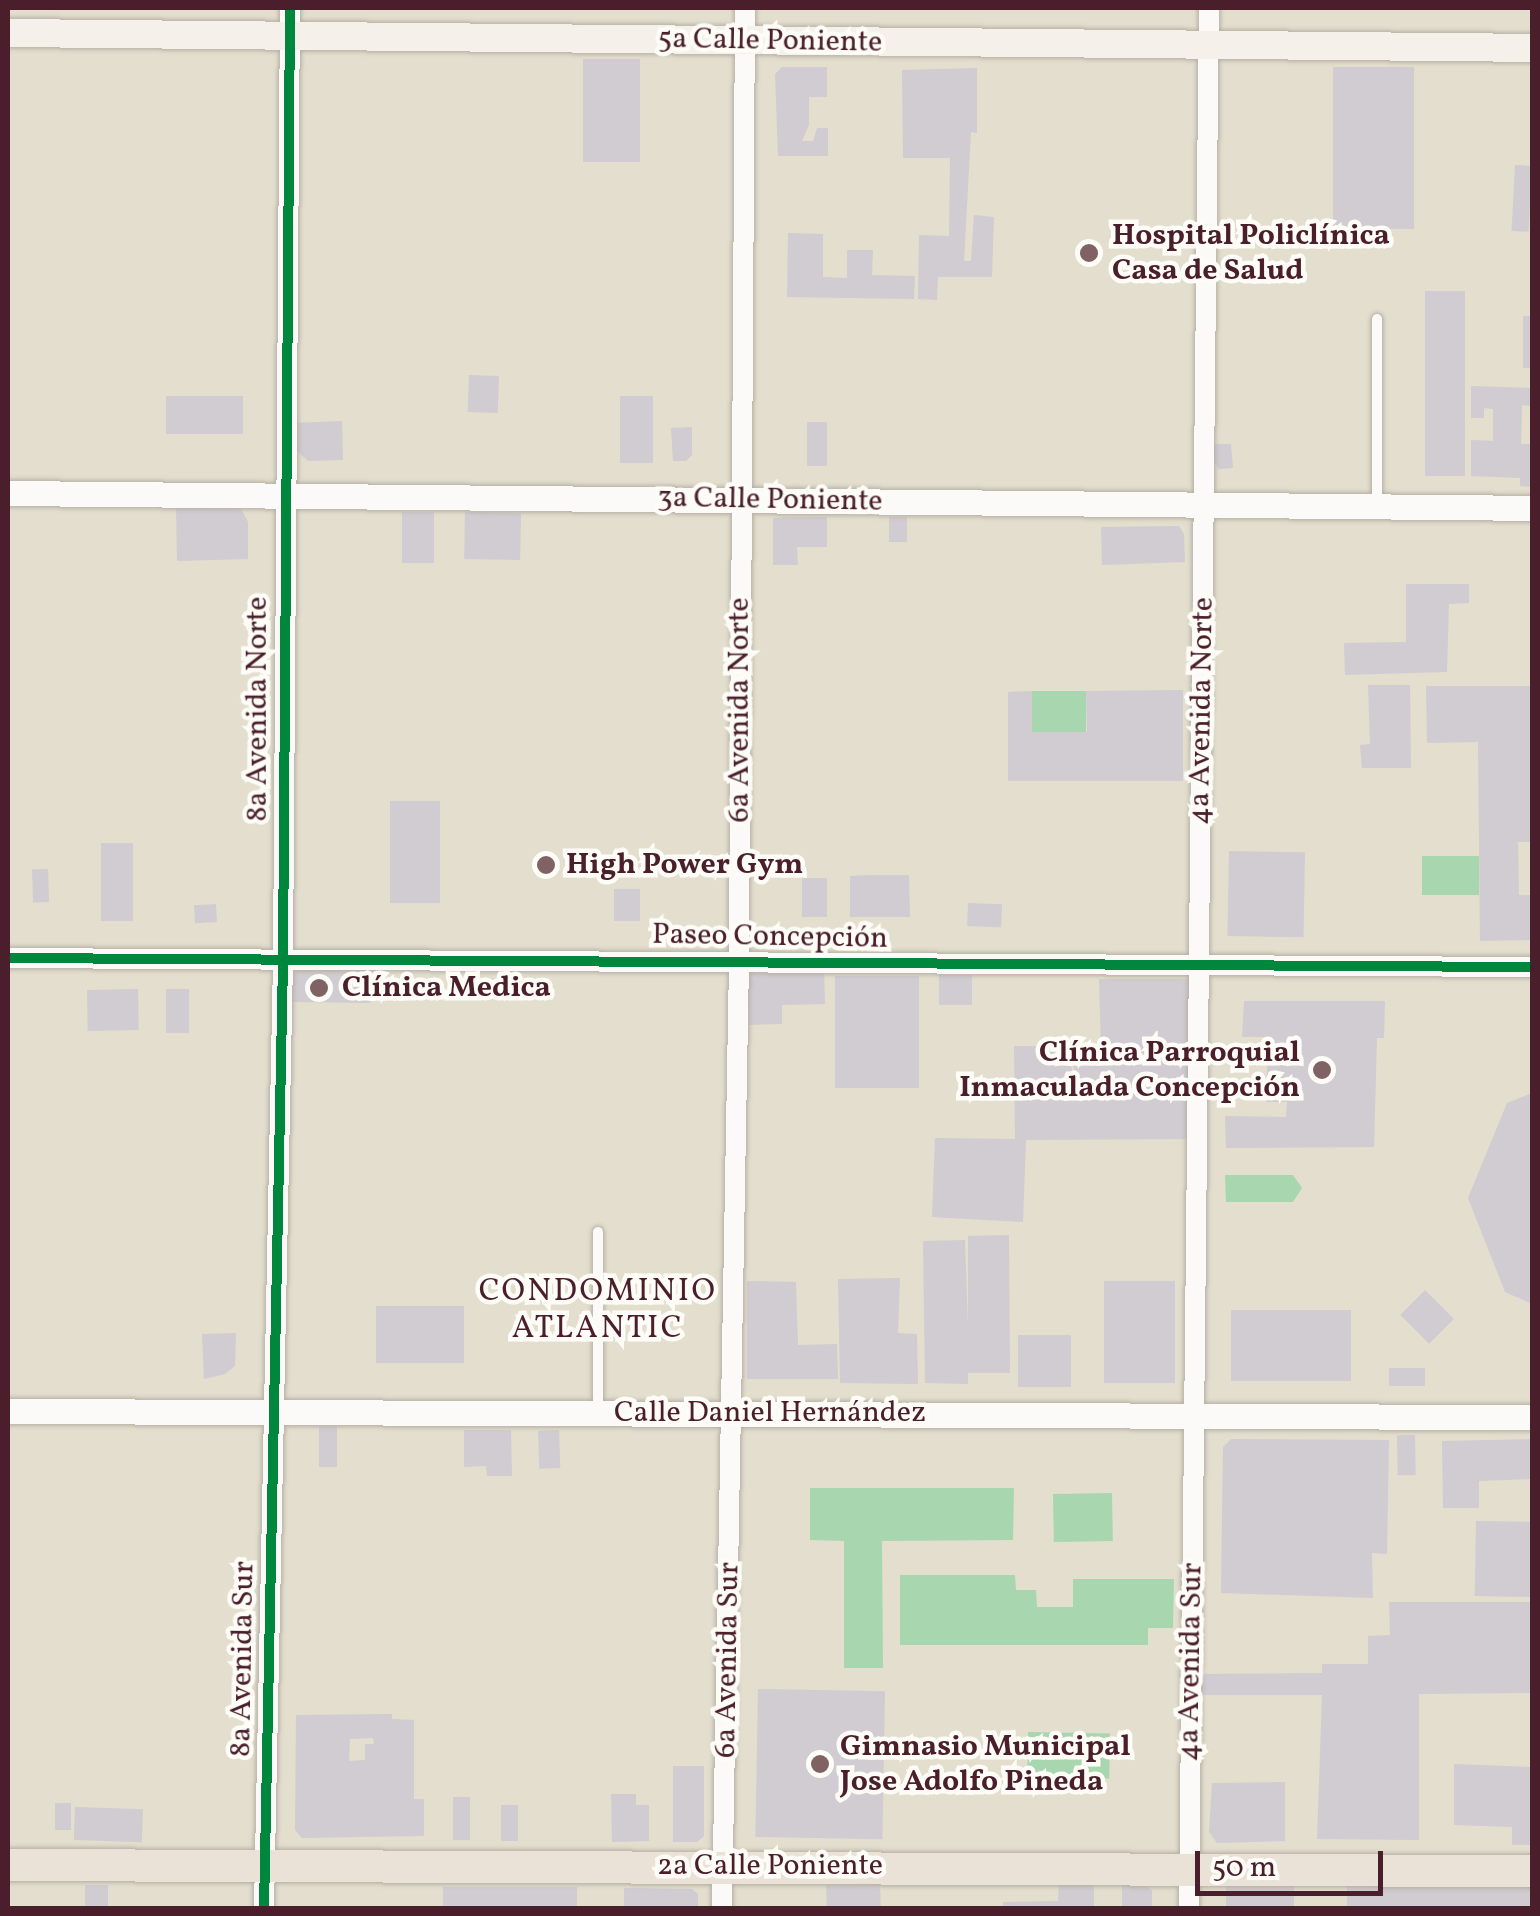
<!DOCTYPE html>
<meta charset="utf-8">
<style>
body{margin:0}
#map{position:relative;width:1540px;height:1916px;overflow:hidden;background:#e3decd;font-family:Vollkorn,serif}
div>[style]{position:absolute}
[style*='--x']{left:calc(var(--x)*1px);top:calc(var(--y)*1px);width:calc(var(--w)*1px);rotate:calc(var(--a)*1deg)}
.green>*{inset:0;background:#a8d7af;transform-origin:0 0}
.building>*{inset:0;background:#d0ccd1;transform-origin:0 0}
.roads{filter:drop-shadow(0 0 2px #b5aea4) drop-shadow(0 0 2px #b5aea4)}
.service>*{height:10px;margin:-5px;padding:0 5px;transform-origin:5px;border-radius:5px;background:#fbfaf8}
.minor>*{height:20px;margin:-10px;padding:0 10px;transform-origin:10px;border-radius:10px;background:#fbfaf8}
.tertiary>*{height:25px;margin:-12.5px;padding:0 12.5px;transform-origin:12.5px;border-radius:12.5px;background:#fbfaf8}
.secondary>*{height:28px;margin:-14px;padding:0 14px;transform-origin:14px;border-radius:14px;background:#f5f1ea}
.primary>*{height:32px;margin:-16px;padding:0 16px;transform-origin:16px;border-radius:16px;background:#ebe2d7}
.cycleway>*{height:10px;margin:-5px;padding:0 5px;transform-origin:5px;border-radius:5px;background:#00873e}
.dots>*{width:28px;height:28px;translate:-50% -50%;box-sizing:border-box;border:5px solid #fdfcf7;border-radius:50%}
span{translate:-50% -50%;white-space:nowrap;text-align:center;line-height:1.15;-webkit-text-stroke:9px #fdfcf7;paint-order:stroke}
.street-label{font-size:30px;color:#4a1f2b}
.poi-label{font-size:30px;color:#4a1f2b;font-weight:700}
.left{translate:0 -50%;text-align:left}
.right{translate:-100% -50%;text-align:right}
.neighbourhood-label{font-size:32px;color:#4a1f2b;letter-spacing:2.5px}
.frame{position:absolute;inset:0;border:10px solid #4a1f2b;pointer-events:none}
.scale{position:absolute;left:1195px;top:1851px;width:188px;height:45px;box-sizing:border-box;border:5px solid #4a1f2b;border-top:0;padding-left:12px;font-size:30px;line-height:35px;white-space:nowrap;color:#4a1f2b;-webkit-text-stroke:8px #fdfcf7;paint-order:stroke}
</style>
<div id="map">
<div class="green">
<div style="left:1032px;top:691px;width:54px;height:41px"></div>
<div style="left:1479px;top:856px;width:39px;height:57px;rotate:90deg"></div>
<div style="clip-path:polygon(1225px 1175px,1293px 1175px,1302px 1188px,1293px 1202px,1226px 1202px)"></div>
<div style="clip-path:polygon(810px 1488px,1014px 1488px,1013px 1540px,882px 1541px,883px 1668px,844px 1668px,844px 1541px,810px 1540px)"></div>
<div style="left:1112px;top:1493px;width:48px;height:59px;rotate:89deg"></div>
<div style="clip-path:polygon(900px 1575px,1015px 1575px,1016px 1590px,1036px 1590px,1037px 1607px,1073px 1607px,1073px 1579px,1174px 1579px,1173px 1628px,1148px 1628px,1148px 1645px,900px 1645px)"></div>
<div style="left:1028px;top:1732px;width:82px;height:45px;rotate:1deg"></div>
</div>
<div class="building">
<div style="left:583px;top:59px;width:57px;height:103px"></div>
<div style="clip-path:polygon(782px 67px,827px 67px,827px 97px,809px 97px,809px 125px,802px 141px,813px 141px,817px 128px,828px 128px,828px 156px,778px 156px,775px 74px)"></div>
<div style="left:1333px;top:67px;width:81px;height:162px"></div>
<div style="clip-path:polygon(977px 68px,977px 133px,971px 132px,964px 261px,971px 261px,974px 215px,994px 217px,992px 277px,938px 277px,937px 300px,918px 299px,919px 235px,949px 236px,950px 158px,903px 158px,902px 70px)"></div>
<div style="left:1515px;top:165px;width:17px;height:66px;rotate:3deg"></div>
<div style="clip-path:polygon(788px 233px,823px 234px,823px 277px,847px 278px,847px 250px,873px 250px,872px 275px,915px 276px,914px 299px,787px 297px)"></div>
<div style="left:1425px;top:291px;width:40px;height:185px"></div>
<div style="left:1523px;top:316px;width:9px;height:52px"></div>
<div style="left:469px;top:375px;width:30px;height:37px;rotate:2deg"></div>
<div style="clip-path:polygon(1471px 386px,1532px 388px,1532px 406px,1522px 405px,1521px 444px,1532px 444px,1532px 487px,1520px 486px,1520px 478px,1471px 476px,1471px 440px,1493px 441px,1493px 409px,1484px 408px,1484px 418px,1471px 418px)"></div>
<div style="left:166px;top:396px;width:77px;height:38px"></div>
<div style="left:653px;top:396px;width:67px;height:33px;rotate:90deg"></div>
<div style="clip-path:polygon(342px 421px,343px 460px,308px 461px,295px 449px,295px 423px)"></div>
<div style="left:807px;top:422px;width:20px;height:44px"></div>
<div style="clip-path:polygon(692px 427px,692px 455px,686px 461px,673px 461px,671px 428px)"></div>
<div style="clip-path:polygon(1211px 444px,1231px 444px,1233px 468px,1219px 469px,1210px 457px)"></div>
<div style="clip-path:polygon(176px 507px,241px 509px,248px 522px,248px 559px,177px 561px)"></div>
<div style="left:434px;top:512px;width:51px;height:32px;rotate:90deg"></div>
<div style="left:465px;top:512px;width:56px;height:47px;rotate:1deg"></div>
<div style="clip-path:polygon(798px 517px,827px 517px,827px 547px,797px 547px,798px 565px,773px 565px,773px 518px)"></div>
<div style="left:889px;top:517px;width:18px;height:25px"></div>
<div style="clip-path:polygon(1179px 526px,1184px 534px,1185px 562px,1102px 565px,1101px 527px)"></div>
<div style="clip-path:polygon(1406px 584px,1469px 584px,1469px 603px,1449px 604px,1447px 672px,1345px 675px,1344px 643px,1406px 642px)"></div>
<div style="clip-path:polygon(1368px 685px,1410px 685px,1411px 768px,1362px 768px,1360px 745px,1370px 744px)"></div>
<div style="clip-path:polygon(1426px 686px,1532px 686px,1532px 842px,1518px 842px,1519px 895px,1532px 895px,1532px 940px,1480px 941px,1478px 742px,1427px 743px)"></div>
<div style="clip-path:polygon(1183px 690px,1183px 781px,1008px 781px,1008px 692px,1032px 691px,1032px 732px,1087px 732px,1086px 691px)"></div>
<div style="left:390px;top:801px;width:50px;height:102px"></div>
<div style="left:101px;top:843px;width:32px;height:78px"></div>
<div style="left:1229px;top:851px;width:76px;height:85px;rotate:1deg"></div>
<div style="left:48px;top:869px;width:33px;height:16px;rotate:88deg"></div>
<div style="clip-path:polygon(871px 875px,909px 875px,910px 917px,850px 917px,850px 876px)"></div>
<div style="left:802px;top:878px;width:25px;height:39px"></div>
<div style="left:614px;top:889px;width:26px;height:32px"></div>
<div style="left:968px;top:903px;width:34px;height:23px;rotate:2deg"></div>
<div style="left:216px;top:904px;width:18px;height:22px;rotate:87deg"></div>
<div style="clip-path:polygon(300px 970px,370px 970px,370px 1003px,292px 1002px,294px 973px)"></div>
<div style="clip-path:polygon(824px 972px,825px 1004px,782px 1005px,782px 1024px,749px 1025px,748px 973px)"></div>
<div style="left:939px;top:975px;width:33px;height:30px"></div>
<div style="left:835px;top:976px;width:84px;height:112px"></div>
<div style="clip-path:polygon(1099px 979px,1189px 979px,1188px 1139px,1026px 1140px,1023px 1222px,932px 1217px,935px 1138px,1015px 1139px,1014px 1046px,1071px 1046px,1073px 1109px,1074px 1049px,1101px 1048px)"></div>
<div style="left:138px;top:989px;width:41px;height:51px;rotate:89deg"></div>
<div style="left:166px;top:989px;width:23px;height:44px"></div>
<div style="clip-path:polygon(1244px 1001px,1385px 1001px,1384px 1038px,1377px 1038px,1374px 1147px,1226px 1148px,1225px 1116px,1286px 1117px,1287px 1102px,1266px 1102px,1268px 1037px,1242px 1037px)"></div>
<div style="clip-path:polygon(1532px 1093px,1532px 1304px,1505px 1292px,1468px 1198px,1507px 1103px)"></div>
<div style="clip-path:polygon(1009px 1235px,1010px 1373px,968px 1373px,968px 1384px,925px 1383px,923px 1241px,965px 1240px,968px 1326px,968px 1236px)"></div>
<div style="clip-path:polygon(900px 1278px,898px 1333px,917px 1334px,918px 1384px,840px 1383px,838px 1279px)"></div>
<div style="clip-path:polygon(747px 1281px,796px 1282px,798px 1345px,837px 1344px,838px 1379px,747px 1379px)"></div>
<div style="left:1104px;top:1281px;width:71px;height:102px"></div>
<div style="left:1425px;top:1290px;width:41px;height:35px;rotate:45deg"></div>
<div style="left:376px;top:1306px;width:88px;height:57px"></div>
<div style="left:1351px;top:1310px;width:71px;height:120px;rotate:90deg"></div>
<div style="clip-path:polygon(236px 1333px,235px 1366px,225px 1374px,204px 1379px,202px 1334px)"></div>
<div style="left:1018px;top:1335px;width:53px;height:52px"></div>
<div style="left:1389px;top:1368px;width:36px;height:18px"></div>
<div style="left:319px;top:1426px;width:18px;height:41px"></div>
<div style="clip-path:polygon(464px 1430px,511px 1430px,512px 1476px,487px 1476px,486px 1466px,464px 1467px)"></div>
<div style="left:559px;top:1430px;width:38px;height:21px;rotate:88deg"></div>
<div style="left:1415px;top:1435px;width:40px;height:18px;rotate:89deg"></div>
<div style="clip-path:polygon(1231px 1439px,1389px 1440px,1387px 1554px,1372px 1553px,1373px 1598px,1221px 1593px,1223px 1447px)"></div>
<div style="clip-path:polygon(1532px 1439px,1532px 1479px,1479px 1481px,1479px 1508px,1443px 1508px,1442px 1441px)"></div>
<div style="left:1476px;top:1521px;width:56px;height:75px;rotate:1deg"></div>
<div style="clip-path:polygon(1389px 1602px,1532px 1602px,1532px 1693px,1419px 1694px,1419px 1840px,1317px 1839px,1322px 1695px,1198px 1695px,1198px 1674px,1322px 1673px,1322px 1664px,1368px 1664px,1368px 1636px,1390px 1635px)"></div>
<div style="left:758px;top:1689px;width:127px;height:148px;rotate:1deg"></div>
<div style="clip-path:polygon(evenodd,392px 1714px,392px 1719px,414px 1720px,414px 1799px,424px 1799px,424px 1836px,302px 1838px,295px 1830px,296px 1715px,392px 1714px,373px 1738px,374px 1744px,365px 1744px,365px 1760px,349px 1761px,350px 1739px,373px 1738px)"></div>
<div style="clip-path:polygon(1454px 1764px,1532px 1767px,1532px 1845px,1512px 1845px,1512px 1827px,1454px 1825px)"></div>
<div style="clip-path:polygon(673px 1766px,704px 1766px,704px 1836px,697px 1842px,673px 1842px)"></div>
<div style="clip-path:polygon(1285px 1782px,1285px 1841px,1217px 1843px,1209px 1832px,1212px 1783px)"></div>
<div style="clip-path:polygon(611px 1794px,636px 1794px,636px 1805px,649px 1805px,649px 1841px,612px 1842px)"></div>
<div style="left:453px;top:1797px;width:17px;height:43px"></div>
<div style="left:55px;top:1803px;width:16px;height:27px"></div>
<div style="left:501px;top:1805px;width:17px;height:36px"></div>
<div style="left:75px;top:1807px;width:68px;height:33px;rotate:2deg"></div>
<div style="clip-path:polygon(1059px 1879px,1094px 1879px,1094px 1908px,1003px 1908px,1003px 1902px,1058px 1901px)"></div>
<div style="left:1226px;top:1879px;width:68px;height:29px"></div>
<div style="clip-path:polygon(1122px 1880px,1141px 1881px,1152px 1891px,1152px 1908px,1122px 1908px)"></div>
<div style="left:880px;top:1883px;width:25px;height:54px;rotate:88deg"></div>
<div style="left:85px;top:1885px;width:23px;height:23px"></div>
<div style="left:1532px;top:1885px;width:23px;height:185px;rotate:90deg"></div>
<div style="left:443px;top:1887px;width:134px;height:21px"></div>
<div style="clip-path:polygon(624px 1888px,692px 1889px,698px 1894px,698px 1908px,624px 1908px)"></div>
</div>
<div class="roads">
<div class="service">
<div style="--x:1377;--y:319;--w:187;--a:90"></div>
<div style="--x:598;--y:1411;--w:179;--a:-90"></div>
</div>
<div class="minor">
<div style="--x:8;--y:958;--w:1524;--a:0.34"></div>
<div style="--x:264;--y:1908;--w:949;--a:-88.85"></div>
<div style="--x:283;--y:959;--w:951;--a:-89.58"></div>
<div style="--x:722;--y:1908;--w:947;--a:-88.97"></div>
<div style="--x:739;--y:961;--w:953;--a:-89.64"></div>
<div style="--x:1189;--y:1908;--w:1900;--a:-89.4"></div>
</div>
<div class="tertiary">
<div style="--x:8;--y:493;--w:1524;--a:0.56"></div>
<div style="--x:8;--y:1411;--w:1524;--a:0.23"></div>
</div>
<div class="secondary">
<div style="--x:8;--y:33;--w:1524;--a:0.56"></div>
</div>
<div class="primary">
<div style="--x:8;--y:1865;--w:1524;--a:0.23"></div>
</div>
</div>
<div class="cycleway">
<div style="--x:8;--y:958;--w:1524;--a:0.34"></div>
<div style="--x:264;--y:1908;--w:949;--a:-88.85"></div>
<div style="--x:283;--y:959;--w:951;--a:-89.58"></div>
</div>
<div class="dots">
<div style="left:1089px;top:253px;background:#806264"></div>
<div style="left:546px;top:865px;background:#806264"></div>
<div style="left:319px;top:988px;background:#806264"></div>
<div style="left:1322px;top:1070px;background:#806264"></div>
<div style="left:820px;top:1764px;background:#806264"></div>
</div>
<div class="street-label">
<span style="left:770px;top:41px;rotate:1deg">5a Calle Poniente</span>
<span style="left:770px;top:500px;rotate:1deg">3a Calle Poniente</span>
<span style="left:258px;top:709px;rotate:-90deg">8a Avenida Norte</span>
<span style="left:740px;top:710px;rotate:-90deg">6a Avenida Norte</span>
<span style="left:1202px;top:711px;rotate:-89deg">4a Avenida Norte</span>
<span style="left:770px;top:937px;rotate:1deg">Paseo Concepción</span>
<span style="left:770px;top:1413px">Calle Daniel Hernández</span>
<span style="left:243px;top:1659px;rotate:-89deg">8a Avenida Sur</span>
<span style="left:728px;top:1660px;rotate:-89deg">6a Avenida Sur</span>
<span style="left:1191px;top:1662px;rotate:-89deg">4a Avenida Sur</span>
<span style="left:770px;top:1866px">2a Calle Poniente</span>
</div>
<div class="poi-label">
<span class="left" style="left:1112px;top:253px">Hospital Policlínica<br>Casa de Salud</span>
<span class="left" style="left:566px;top:865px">High Power Gym</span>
<span class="left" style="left:342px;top:988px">Clínica Medica</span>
<span class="right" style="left:1300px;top:1070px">Clínica Parroquial<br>Inmaculada Concepción</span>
<span class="left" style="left:840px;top:1764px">Gimnasio Municipal<br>Jose Adolfo Pineda</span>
</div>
<div class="neighbourhood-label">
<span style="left:598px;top:1311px">CONDOMINIO<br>ATLANTIC</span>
</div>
<div class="frame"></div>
<div class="scale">50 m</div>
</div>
